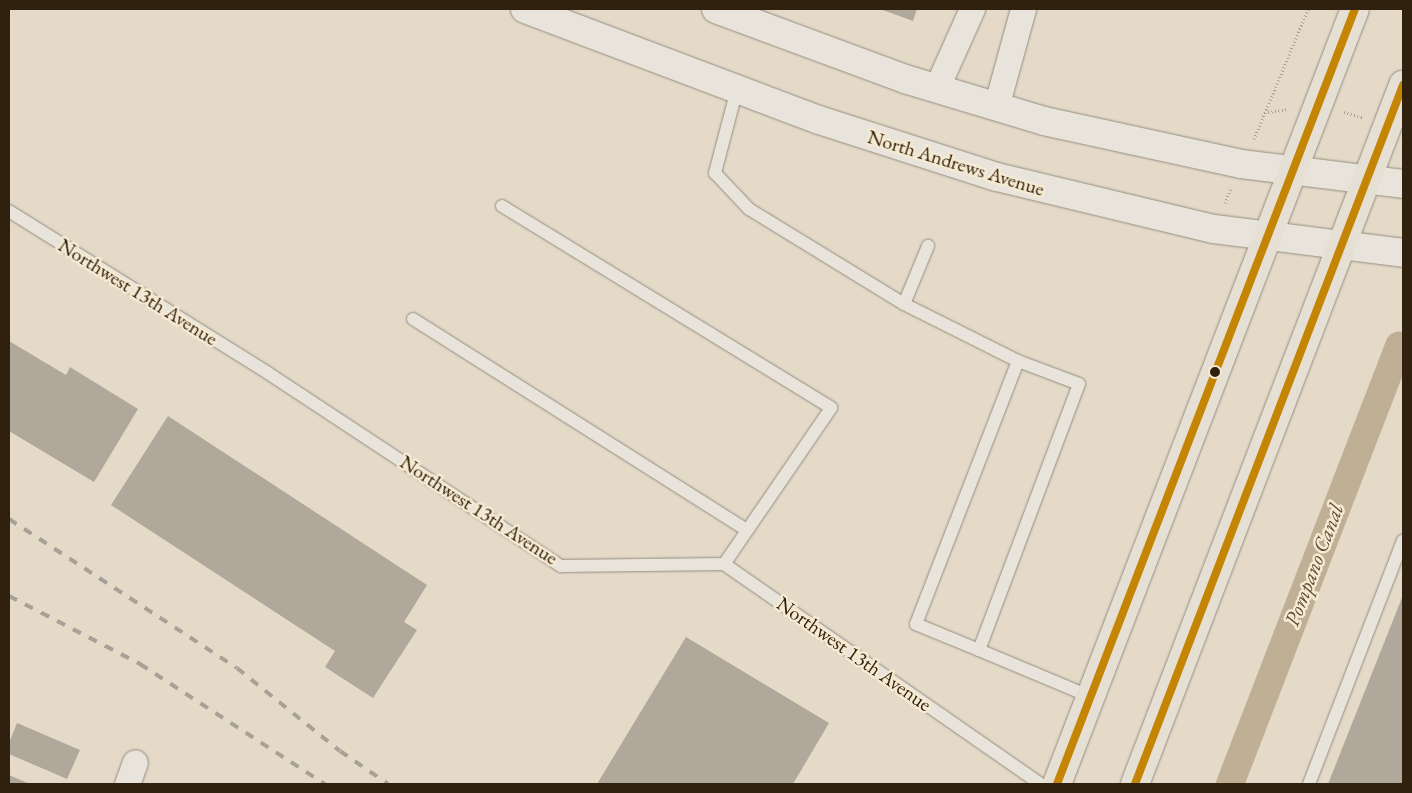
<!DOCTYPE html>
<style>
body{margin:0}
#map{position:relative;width:1412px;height:793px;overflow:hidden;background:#e4dac7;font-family:"EB Garamond",serif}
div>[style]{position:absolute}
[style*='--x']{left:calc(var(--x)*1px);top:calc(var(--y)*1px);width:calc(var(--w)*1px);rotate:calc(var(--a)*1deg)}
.canal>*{height:28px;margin:-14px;padding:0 14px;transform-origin:14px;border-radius:14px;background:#bfb095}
.building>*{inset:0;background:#b0a89a}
.path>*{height:3px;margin-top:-1.5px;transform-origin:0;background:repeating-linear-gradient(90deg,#a7a197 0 1px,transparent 0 3.5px)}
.roads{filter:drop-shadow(0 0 1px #948d80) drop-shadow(0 0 1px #948d80)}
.service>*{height:12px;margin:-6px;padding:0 6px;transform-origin:6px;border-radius:6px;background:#e9e4db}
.minor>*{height:25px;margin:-12.5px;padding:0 12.5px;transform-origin:12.5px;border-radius:12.5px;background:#e9e4db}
.secondary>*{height:28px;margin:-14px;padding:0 14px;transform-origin:14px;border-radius:14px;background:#e9e4db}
.primary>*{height:28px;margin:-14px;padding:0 14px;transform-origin:14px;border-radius:14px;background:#e6dfd4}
.rail>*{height:4px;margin-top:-2px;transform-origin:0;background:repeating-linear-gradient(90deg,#a7a197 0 9px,transparent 0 18px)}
.bus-1>*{height:8px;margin:-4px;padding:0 4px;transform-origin:4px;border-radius:4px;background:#c58504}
.dots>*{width:14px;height:14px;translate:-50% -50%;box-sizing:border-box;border:2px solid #f6ead2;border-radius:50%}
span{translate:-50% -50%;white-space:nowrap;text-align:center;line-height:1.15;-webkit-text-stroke:5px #f6ead2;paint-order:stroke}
.street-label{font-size:20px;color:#30210e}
.water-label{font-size:21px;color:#5c4d36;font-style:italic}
.frame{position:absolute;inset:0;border:10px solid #30210e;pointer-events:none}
</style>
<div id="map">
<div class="canal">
<div style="--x:1230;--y:784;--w:470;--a:-68.9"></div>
</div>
<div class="building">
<div style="clip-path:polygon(880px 9px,917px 9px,913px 21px)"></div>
<div style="clip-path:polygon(9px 341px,66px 375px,70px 367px,138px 409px,94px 482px,9px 431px)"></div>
<div style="clip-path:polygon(168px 416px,427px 585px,404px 622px,417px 630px,373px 698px,325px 667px,335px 651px,111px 505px)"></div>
<div style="clip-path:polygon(1403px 595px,1403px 784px,1328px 784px)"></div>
<div style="clip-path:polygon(686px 637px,829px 723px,793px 784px,597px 784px)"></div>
<div style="clip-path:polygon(17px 723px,80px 750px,67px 779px,9px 754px,9px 743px)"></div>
<div style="clip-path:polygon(9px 775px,30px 784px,9px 784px)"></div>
</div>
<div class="path">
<div style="--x:1268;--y:112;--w:21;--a:-8"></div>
<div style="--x:1344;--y:112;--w:19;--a:16"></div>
<div style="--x:1254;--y:139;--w:141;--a:-67.4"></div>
<div style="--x:1225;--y:203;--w:16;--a:-68"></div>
</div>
<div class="roads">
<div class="service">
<div style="--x:737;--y:89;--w:87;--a:104.7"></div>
<div style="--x:715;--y:173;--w:50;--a:46.6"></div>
<div style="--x:749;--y:209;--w:182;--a:31.5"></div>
<div style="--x:904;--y:304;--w:127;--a:26.6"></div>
<div style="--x:1018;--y:361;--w:65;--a:20.7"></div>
<div style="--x:1079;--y:384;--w:284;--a:110.6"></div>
<div style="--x:979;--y:650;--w:119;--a:22.7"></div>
<div style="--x:502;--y:206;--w:386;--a:31.5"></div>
<div style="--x:831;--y:408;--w:189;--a:124.4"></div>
<div style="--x:9;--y:211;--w:305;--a:32"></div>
<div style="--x:268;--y:373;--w:351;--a:33.4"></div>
<div style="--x:561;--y:566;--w:163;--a:-0.7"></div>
<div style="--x:724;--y:564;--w:385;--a:34.8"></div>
<div style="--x:904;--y:304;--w:63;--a:-67.5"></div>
<div style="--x:413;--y:319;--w:395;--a:32.3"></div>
<div style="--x:979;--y:650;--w:68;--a:-157.6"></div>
<div style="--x:916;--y:624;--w:282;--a:-68.8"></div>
<div style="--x:1309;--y:784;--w:261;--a:-68.9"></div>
</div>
<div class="minor">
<div style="--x:936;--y:89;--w:88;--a:-65.8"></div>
<div style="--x:996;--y:107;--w:102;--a:-74.6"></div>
<div style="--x:127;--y:784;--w:23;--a:-70"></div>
</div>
<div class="secondary">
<div style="--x:525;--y:9;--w:314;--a:20.7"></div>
<div style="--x:819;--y:120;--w:187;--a:17.8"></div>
<div style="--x:997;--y:177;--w:223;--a:13.5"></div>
<div style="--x:1214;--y:229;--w:191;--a:7.2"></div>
<div style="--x:716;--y:9;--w:202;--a:20.3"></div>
<div style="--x:905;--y:79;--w:145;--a:16.8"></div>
<div style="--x:1044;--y:121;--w:202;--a:12.3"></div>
<div style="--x:1241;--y:164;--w:163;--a:7"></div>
</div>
<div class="primary">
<div style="--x:1057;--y:784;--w:830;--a:-68.97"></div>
<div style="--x:1135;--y:784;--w:749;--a:-69.02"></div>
</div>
</div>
<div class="rail">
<div style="--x:9;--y:519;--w:272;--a:33.2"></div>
<div style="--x:237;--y:668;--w:132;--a:38.9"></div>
<div style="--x:340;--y:751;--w:58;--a:34.5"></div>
<div style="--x:9;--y:596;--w:148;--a:27.4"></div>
<div style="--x:140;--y:664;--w:221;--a:33"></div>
</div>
<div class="bus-1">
<div style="--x:1057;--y:784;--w:830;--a:-68.97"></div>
<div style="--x:1135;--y:784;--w:749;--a:-69.02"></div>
</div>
<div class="dots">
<div style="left:1215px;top:372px;background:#30210e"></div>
</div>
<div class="street-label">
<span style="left:956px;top:163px;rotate:17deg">North Andrews Avenue</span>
<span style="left:138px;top:292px;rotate:32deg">Northwest 13th Avenue</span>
<span style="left:479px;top:510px;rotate:33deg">Northwest 13th Avenue</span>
<span style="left:854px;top:654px;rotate:35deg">Northwest 13th Avenue</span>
</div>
<div class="water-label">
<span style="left:1314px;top:565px;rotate:-69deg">Pompano Canal</span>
</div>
<div class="frame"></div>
</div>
